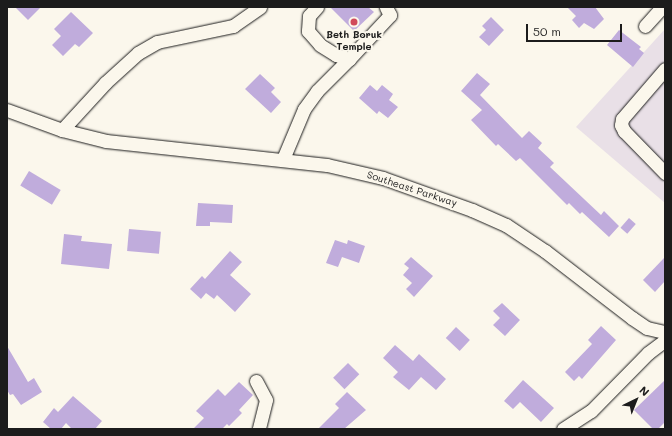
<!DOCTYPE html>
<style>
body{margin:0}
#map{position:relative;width:672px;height:436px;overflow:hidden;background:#fbf7ec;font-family:Mali,sans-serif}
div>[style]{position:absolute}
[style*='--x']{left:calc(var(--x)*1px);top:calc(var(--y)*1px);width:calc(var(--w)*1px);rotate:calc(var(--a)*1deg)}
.built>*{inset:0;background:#e9e0e7}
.building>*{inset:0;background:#c0acdc;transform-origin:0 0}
.roads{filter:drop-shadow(0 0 1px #1c1c1c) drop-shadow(0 0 1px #1c1c1c)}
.minor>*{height:13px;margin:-6.5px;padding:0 6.5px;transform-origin:6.5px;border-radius:6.5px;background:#fbf7ec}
.dots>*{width:11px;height:11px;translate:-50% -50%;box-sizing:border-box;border:2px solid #fbf7ec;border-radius:50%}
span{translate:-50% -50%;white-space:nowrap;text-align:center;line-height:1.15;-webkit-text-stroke:4px #fbf7ec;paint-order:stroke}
.poi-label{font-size:10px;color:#1c1c1c;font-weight:700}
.street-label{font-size:10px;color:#1c1c1c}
.frame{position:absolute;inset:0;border:8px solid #1c1c1c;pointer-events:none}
.north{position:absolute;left:616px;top:380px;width:40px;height:40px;-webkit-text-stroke:3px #fbf7ec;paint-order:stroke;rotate:43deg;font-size:11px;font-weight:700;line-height:16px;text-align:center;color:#1c1c1c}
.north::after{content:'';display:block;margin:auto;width:14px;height:18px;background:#1c1c1c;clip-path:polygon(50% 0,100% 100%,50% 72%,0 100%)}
.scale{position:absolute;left:526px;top:24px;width:96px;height:18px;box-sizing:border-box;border:2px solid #1c1c1c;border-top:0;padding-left:5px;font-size:12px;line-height:14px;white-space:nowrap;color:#1c1c1c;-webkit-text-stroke:3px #fbf7ec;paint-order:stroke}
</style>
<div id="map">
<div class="built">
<div style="clip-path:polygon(665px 29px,665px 203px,576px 127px)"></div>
</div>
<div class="building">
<div style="clip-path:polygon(15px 7px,41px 7px,28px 20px)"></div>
<div style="clip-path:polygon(330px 7px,368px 7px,374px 12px,354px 31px)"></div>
<div style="clip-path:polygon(567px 7px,595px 7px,604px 19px,594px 29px,584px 23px,579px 28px,572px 20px,576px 16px)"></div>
<div style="clip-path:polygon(71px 12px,93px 33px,79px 47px,75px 44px,63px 56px,52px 45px,61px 36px,54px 29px)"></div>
<div style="clip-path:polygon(491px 17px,504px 30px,489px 46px,479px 37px,486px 30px,482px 26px)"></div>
<div style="clip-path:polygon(619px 30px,641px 47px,639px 49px,644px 53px,633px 67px,607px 45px)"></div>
<div style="clip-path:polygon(477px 73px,490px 84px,480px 95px,522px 138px,529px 131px,542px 143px,538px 148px,554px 163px,550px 167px,601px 215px,604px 211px,619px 226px,609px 237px,582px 212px,580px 214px,569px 203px,567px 205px,520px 158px,516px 161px,498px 144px,496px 146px,471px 120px,482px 110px,461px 91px)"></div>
<div style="clip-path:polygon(260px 74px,275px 88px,271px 92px,281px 102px,271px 113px,245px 89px)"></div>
<div style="clip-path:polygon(370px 85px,377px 91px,382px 85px,393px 94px,389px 100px,398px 107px,388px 118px,379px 111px,377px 114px,359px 98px)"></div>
<div style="left:29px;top:171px;width:37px;height:17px;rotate:31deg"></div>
<div style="clip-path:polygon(198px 203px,233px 205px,232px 223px,210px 222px,210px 226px,196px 226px)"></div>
<div style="left:629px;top:218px;width:9px;height:13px;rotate:41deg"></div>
<div style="left:129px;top:229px;width:32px;height:22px;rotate:5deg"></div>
<div style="clip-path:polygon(64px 234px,82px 236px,81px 241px,112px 244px,109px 269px,61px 264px)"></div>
<div style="clip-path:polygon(335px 240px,347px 244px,348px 240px,365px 246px,359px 263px,342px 257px,338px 267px,326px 263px)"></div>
<div style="clip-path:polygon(230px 251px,242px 262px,230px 275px,251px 294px,235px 312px,217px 295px,214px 299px,206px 293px,201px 299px,190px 289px,202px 276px,205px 279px)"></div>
<div style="clip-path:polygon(411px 257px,433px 276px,414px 297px,406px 289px,412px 283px,403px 275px,409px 268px,404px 264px)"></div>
<div style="clip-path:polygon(665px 257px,665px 281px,655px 292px,643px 280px)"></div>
<div style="clip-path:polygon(502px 303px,520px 320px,505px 336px,493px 325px,500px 318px,493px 311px)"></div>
<div style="clip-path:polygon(601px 326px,616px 340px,582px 379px,579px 376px,574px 381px,565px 372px,592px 344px,588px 340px)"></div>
<div style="left:456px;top:327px;width:19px;height:15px;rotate:43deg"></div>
<div style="clip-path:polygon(395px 345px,413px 361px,419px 354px,446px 379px,436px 390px,421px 377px,409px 390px,393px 377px,398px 372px,383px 358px)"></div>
<div style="clip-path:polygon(7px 346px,28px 382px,34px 378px,42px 392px,21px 405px,13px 394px,10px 395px,7px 390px)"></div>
<div style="left:348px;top:363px;width:16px;height:21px;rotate:45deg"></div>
<div style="clip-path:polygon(523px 380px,554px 408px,541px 422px,520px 402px,513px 409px,504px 401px)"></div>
<div style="clip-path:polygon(665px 380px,665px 422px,658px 429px,653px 429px,634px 410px)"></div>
<div style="clip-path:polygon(239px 382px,253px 395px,239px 410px,242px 413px,229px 426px,227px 424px,222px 429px,193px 429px,204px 418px,196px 411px,218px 389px,225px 396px)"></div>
<div style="clip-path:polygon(347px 392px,366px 410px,344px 429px,318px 429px,339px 408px,335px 404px)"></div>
<div style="clip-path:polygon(73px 396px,102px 421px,95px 429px,72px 429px,66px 423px,61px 429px,51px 429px,43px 422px,54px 408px,58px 412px)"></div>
</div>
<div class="roads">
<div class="minor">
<div style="--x:317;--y:7;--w:12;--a:132"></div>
<div style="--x:309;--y:16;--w:15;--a:94"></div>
<div style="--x:308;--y:31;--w:18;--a:49"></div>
<div style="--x:320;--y:45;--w:19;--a:32"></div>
<div style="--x:336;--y:55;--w:14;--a:17"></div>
<div style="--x:349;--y:59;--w:60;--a:-47"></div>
<div style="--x:390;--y:15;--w:9;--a:-117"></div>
<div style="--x:645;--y:26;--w:25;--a:-48"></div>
<div style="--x:665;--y:69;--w:66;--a:130.7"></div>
<div style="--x:622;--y:119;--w:6;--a:99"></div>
<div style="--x:621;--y:125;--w:7;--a:63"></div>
<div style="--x:624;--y:131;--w:59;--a:45.7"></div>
<div style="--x:7;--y:110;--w:59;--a:20"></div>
<div style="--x:62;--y:130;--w:45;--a:14"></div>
<div style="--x:106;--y:141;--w:222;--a:6.2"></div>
<div style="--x:327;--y:165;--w:57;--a:13.1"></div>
<div style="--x:383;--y:178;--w:95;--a:19.8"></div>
<div style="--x:472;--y:210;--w:37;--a:24"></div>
<div style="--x:506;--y:225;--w:47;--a:33.7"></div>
<div style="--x:545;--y:251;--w:110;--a:37.6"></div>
<div style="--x:632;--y:318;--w:18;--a:34"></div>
<div style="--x:647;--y:328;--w:18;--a:13"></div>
<div style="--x:62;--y:130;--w:64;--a:-47.5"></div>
<div style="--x:105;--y:83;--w:45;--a:-42.3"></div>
<div style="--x:138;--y:53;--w:22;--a:-30"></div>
<div style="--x:157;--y:42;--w:78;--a:-11.9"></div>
<div style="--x:233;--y:26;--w:33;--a:-35"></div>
<div style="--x:283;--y:159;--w:54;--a:-67.2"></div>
<div style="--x:304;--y:109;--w:22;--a:-54"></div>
<div style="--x:317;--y:91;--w:45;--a:-45"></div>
<div style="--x:256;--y:381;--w:21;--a:62"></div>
<div style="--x:266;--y:400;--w:30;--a:104"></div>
<div style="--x:563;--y:429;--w:33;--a:-33"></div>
<div style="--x:591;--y:411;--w:81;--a:-45.5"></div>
<div style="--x:648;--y:353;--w:21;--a:-37"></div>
</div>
</div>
<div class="dots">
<div style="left:354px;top:22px;background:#d1495b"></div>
</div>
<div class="poi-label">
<span style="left:354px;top:40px">Beth Boruk<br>Temple</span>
</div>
<div class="street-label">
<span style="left:412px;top:189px;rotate:18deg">Southeast Parkway</span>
</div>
<div class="frame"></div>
<div class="north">N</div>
<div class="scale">50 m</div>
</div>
